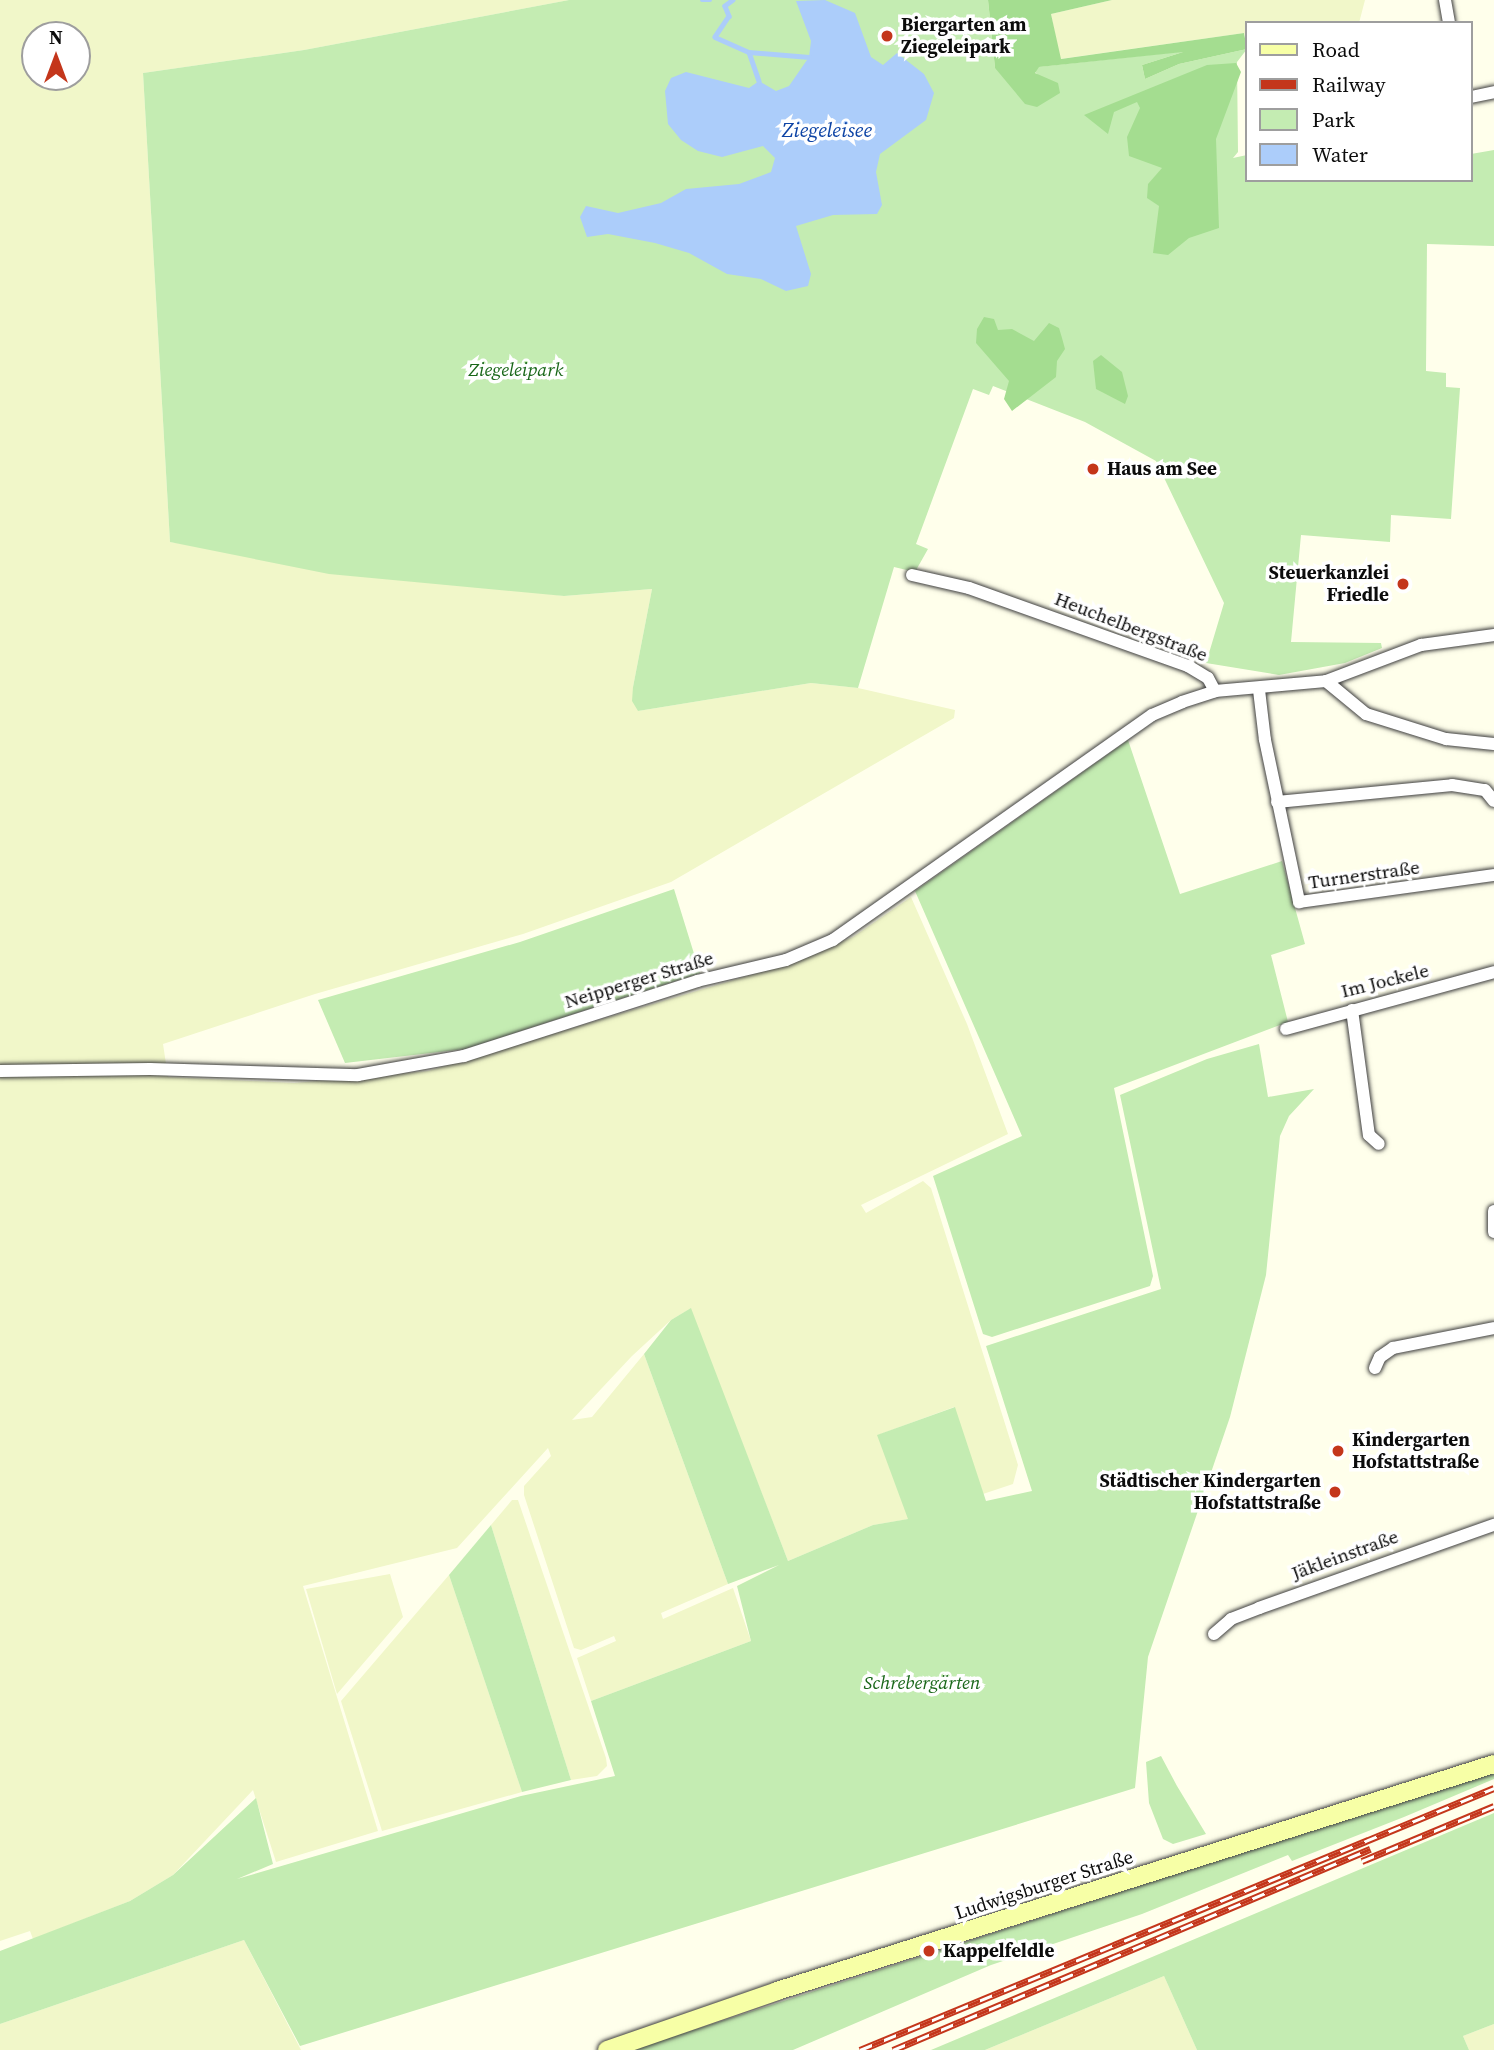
<!DOCTYPE html>
<meta charset="utf-8">
<style>
body{margin:0}
#map{position:relative;width:1494px;height:2050px;overflow:hidden;background:#ffffeb;font-family:"Source Serif 4",serif}
div>[style]{position:absolute}
[style*='--x']{left:calc(var(--x)*1px);top:calc(var(--y)*1px);width:calc(var(--w)*1px);rotate:calc(var(--a)*1deg)}
.farmland>*{inset:0;background:#f1f7c9}
.green>*{inset:0;background:#c4ecb2}
.forest>*{inset:0;background:#a4dd90}
.water>*{inset:0;background:#accdfa}
.stream>*{height:4.5px;margin:-2.25px;padding:0 2.25px;transform-origin:2.25px;border-radius:2.25px;background:#accdfa}
.roads{filter:drop-shadow(0 0 2px #3f3f3f) drop-shadow(0 0 2px #3f3f3f)}
.minor>*{height:12px;margin:-6px;padding:0 6px;transform-origin:6px;border-radius:6px;background:#fff}
.secondary>*{height:18px;margin:-9px;padding:0 9px;transform-origin:9px;border-radius:9px;background:#f7ffa6}
.rail>*{height:7px;margin-top:-3.5px;transform-origin:0;background:repeating-linear-gradient(90deg,#fff 0 13px,#c4361b 0 26px);box-sizing:border-box;border-block:2px solid #c4361b}
.dots>*{width:19px;height:19px;translate:-50% -50%;box-sizing:border-box;border:4px solid #fff;border-radius:50%}
span{translate:-50% -50%;white-space:nowrap;text-align:center;line-height:1.15;-webkit-text-stroke:7px #fff;paint-order:stroke}
.poi-label{font-size:19px;color:#0c0c0c;font-weight:700}
.left{translate:0 -50%;text-align:left}
.right{translate:-100% -50%;text-align:right}
.park-label{font-size:19px;color:#196719;font-style:italic}
.street-label{font-size:19px;color:#0c0c0c}
.water-label{font-size:21px;color:#0e44a5;font-style:italic}
.legend{position:absolute;left:1245px;top:21px;width:228px;height:161px;box-sizing:border-box;background:#fff;border:2px solid #9e9e9e;margin:0;padding:9px 12px;list-style:none;font-size:21px;color:#0c0c0c}
.legend li{display:flex;align-items:center;gap:14px;height:35px}
.legend b{width:35px;border:2px solid #9e9e9e}
.north{position:absolute;left:21px;top:21px;width:70px;height:70px;box-sizing:border-box;background:#fff;border:2px solid #9e9e9e;border-radius:50%;rotate:0deg;font-size:19px;font-weight:700;line-height:28px;text-align:center;color:#0c0c0c}
.north::after{content:'';display:block;margin:auto;width:24px;height:32px;background:#c4361b;clip-path:polygon(50% 0,100% 100%,50% 72%,0 100%)}
</style>
<div id="map">
<div class="farmland">
<div style="clip-path:polygon(evenodd,0 0,569px 0,304px 50px,143px 73px,170px 542px,564px 596px,652px 589px,633px 687px,638px 711px,811px 683px,858px 688px,955px 710px,954px 718px,671px 882px,523px 934px,315px 994px,163px 1044px,168px 1077px,294px 1083px,428px 1071px,794px 962px,853px 937px,911px 897px,967px 1024px,1008px 1134px,861px 1205px,866px 1213px,923px 1181px,931px 1188px,1018px 1465px,1013px 1484px,983px 1494px,954px 1407px,878px 1435px,909px 1519px,873px 1525px,788px 1561px,690px 1309px,671px 1320px,632px 1356px,572px 1420px,592px 1417px,644px 1354px,728px 1584px,661px 1613px,663px 1619px,733px 1588px,751px 1641px,591px 1701px,577px 1658px,616px 1641px,614px 1636px,581px 1650px,574px 1648px,524px 1495px,524px 1486px,551px 1456px,548px 1448px,457px 1548px,303px 1586px,378px 1831px,276px 1862px,253px 1790px,173px 1875px,130px 1901px,33px 1939px,30px 1931px,0 1941px,0 0,35px 35px,77px 35px,77px 77px,35px 77px,35px 35px)"></div>
<div style="clip-path:polygon(1112px 0,1365px 0,1359px 23px,1247px 23px,1247px 40px,1244px 33px,1060px 59px,1051px 14px)"></div>
<div style="clip-path:polygon(512px 1500px,518px 1500px,606px 1758px,607px 1766px,597px 1776px,571px 1780px,491px 1525px)"></div>
<div style="clip-path:polygon(390px 1574px,403px 1617px,337px 1694px,306px 1589px)"></div>
<div style="clip-path:polygon(449px 1575px,522px 1792px,382px 1831px,341px 1701px)"></div>
<div style="clip-path:polygon(244px 1940px,301px 2050px,0 2050px,0 2024px)"></div>
<div style="clip-path:polygon(1164px 1976px,1197px 2050px,985px 2050px)"></div>
<div style="clip-path:polygon(1494px 2024px,1494px 2050px,1469px 2050px,1463px 2036px)"></div>
</div>
<div class="green">
<div style="clip-path:polygon(569px 0,988px 0,995px 68px,1058px 83px,1042px 79px,1035px 72px,1038px 67px,1186px 51px,1142px 65px,1145px 79px,1179px 64px,1247px 49px,1237px 62px,1238px 152px,1233px 158px,1247px 155px,1247px 180px,1471px 180px,1471px 154px,1494px 150px,1494px 246px,1427px 244px,1426px 371px,1446px 373px,1446px 387px,1460px 388px,1451px 519px,1391px 515px,1390px 542px,1301px 535px,1291px 642px,1381px 643px,1382px 648px,1345px 663px,1279px 675px,1206px 663px,1224px 603px,1156px 461px,1085px 422px,993px 386px,989px 395px,973px 389px,916px 544px,928px 549px,915px 572px,894px 567px,858px 688px,811px 683px,638px 711px,632px 701px,633px 687px,652px 589px,564px 596px,329px 574px,170px 542px,143px 73px,304px 50px)"></div>
<div style="clip-path:polygon(1128px 740px,1180px 894px,1282px 861px,1305px 944px,1271px 955px,1288px 1022px,1114px 1088px,1153px 1276px,1150px 1286px,992px 1337px,983px 1334px,933px 1176px,1022px 1136px,915px 891px)"></div>
<div style="clip-path:polygon(674px 889px,700px 973px,465px 1049px,345px 1063px,318px 1000px,520px 942px)"></div>
<div style="clip-path:polygon(1259px 1044px,1268px 1097px,1314px 1089px,1289px 1116px,1280px 1136px,1266px 1275px,1230px 1417px,1148px 1657px,1135px 1788px,300px 2046px,244px 1940px,0 2024px,0 1951px,130px 1901px,173px 1875px,256px 1798px,273px 1864px,237px 1879px,521px 1796px,615px 1776px,591px 1701px,751px 1641px,737px 1586px,779px 1565px,728px 1584px,644px 1354px,671px 1320px,691px 1308px,788px 1561px,873px 1525px,908px 1519px,877px 1435px,955px 1407px,986px 1501px,1032px 1491px,986px 1346px,1161px 1289px,1120px 1095px,1207px 1059px)"></div>
<div style="clip-path:polygon(491px 1525px,571px 1780px,522px 1792px,449px 1575px)"></div>
<div style="clip-path:polygon(1161px 1756px,1177px 1786px,1206px 1834px,1173px 1844px,1163px 1839px,1149px 1803px,1146px 1762px)"></div>
<div style="clip-path:polygon(1494px 1771px,1494px 1779px,1404px 1817px,1292px 1861px,1288px 1855px,1142px 1914px,991px 1965px,793px 2050px,632px 2050px)"></div>
<div style="clip-path:polygon(1494px 1813px,1494px 2024px,1463px 2036px,1469px 2050px,1197px 2050px,1164px 1976px,985px 2050px,931px 2050px)"></div>
</div>
<div class="forest">
<div style="clip-path:polygon(988px 0,1112px 0,1051px 14px,1061px 59px,1244px 33px,1247px 49px,1179px 64px,1145px 79px,1142px 65px,1183px 52px,1039px 67px,1035px 73px,1058px 83px,1060px 93px,1037px 107px,1025px 104px,995px 68px)"></div>
<div style="clip-path:polygon(1236px 63px,1241px 72px,1216px 139px,1219px 228px,1189px 238px,1168px 255px,1153px 253px,1159px 206px,1147px 198px,1148px 184px,1162px 168px,1129px 156px,1127px 137px,1140px 108px,1137px 102px,1114px 112px,1108px 134px,1084px 115px,1207px 65px)"></div>
<div style="clip-path:polygon(984px 317px,994px 319px,998px 330px,1012px 329px,1034px 341px,1049px 323px,1059px 328px,1062px 338px,1065px 349px,1057px 361px,1056px 377px,1012px 411px,1004px 399px,1009px 381px,976px 343px,977px 329px)"></div>
<div style="clip-path:polygon(1101px 355px,1122px 372px,1128px 396px,1125px 404px,1096px 389px,1093px 361px)"></div>
</div>
<div class="water">
<div style="clip-path:polygon(825px 0,855px 13px,871px 57px,883px 65px,897px 53px,924px 74px,934px 93px,926px 120px,880px 154px,876px 172px,882px 205px,877px 214px,833px 215px,796px 226px,811px 274px,808px 286px,786px 291px,761px 279px,727px 274px,689px 253px,655px 243px,608px 234px,587px 237px,580px 217px,586px 206px,618px 213px,661px 203px,686px 189px,739px 184px,771px 172px,775px 158px,763px 146px,722px 157px,698px 151px,681px 140px,668px 124px,665px 91px,671px 78px,686px 72px,749px 88px,759px 81px,776px 91px,789px 86px,809px 57px,811px 41px,796px 1px)"></div>
</div>
<div class="stream">
<div style="--x:702;--y:0;--w:8;--a:0"></div>
<div style="--x:733;--y:0;--w:10;--a:143"></div>
<div style="--x:725;--y:6;--w:11;--a:68"></div>
<div style="--x:729;--y:16;--w:25;--a:124"></div>
<div style="--x:715;--y:37;--w:37;--a:24"></div>
<div style="--x:749;--y:52;--w:31;--a:71"></div>
<div style="--x:749;--y:52;--w:60;--a:4.8"></div>
</div>
<div class="roads">
<div class="minor">
<div style="--x:1445;--y:0;--w:23;--a:80"></div>
<div style="--x:1471;--y:97;--w:24;--a:-12"></div>
<div style="--x:912;--y:575;--w:58;--a:12.8"></div>
<div style="--x:969;--y:588;--w:232;--a:19.6"></div>
<div style="--x:1188;--y:666;--w:23;--a:31"></div>
<div style="--x:1208;--y:678;--w:15;--a:62"></div>
<div style="--x:1326;--y:681;--w:52;--a:39.5"></div>
<div style="--x:1366;--y:714;--w:84;--a:17.4"></div>
<div style="--x:1446;--y:739;--w:48;--a:5.9"></div>
<div style="--x:1259;--y:690;--w:50;--a:83.2"></div>
<div style="--x:1265;--y:740;--w:166;--a:78.1"></div>
<div style="--x:1299;--y:902;--w:197;--a:-7.9"></div>
<div style="--x:1277;--y:802;--w:176;--a:-5.5"></div>
<div style="--x:1452;--y:785;--w:33;--a:9"></div>
<div style="--x:1485;--y:790;--w:14;--a:51"></div>
<div style="--x:1352;--y:1010;--w:126;--a:82.3"></div>
<div style="--x:1369;--y:1135;--w:13;--a:42"></div>
<div style="--x:1286;--y:1029;--w:216;--a:-15.3"></div>
<div style="--x:0;--y:1071;--w:150;--a:-0.8"></div>
<div style="--x:150;--y:1069;--w:208;--a:1.7"></div>
<div style="--x:358;--y:1075;--w:108;--a:-10.2"></div>
<div style="--x:464;--y:1056;--w:245;--a:-17.8"></div>
<div style="--x:697;--y:981;--w:91;--a:-13.3"></div>
<div style="--x:786;--y:960;--w:51;--a:-23.1"></div>
<div style="--x:833;--y:940;--w:390;--a:-35.2"></div>
<div style="--x:1152;--y:715;--w:33;--a:-23"></div>
<div style="--x:1182;--y:702;--w:35;--a:-18"></div>
<div style="--x:1215;--y:691;--w:111;--a:-5.1"></div>
<div style="--x:1326;--y:681;--w:102;--a:-20.8"></div>
<div style="--x:1421;--y:645;--w:74;--a:-7.8"></div>
<div style="--x:1494;--y:1211;--w:21;--a:90"></div>
<div style="--x:1375;--y:1368;--w:12;--a:-66"></div>
<div style="--x:1380;--y:1357;--w:16;--a:-35"></div>
<div style="--x:1393;--y:1348;--w:103;--a:-11.2"></div>
<div style="--x:1214;--y:1634;--w:23;--a:-41"></div>
<div style="--x:1231;--y:1619;--w:30;--a:-21"></div>
<div style="--x:1259;--y:1608;--w:249;--a:-19.5"></div>
</div>
<div class="secondary">
<div style="--x:607;--y:2050;--w:180;--a:-19.1"></div>
<div style="--x:777;--y:1991;--w:752;--a:-17.57"></div>
</div>
</div>
<div class="rail">
<div style="--x:1362;--y:1861;--w:143;--a:-22.6"></div>
<div style="--x:860;--y:2050;--w:686;--a:-22.45"></div>
<div style="--x:893;--y:2050;--w:518;--a:-22.85"></div>
</div>
<div class="dots">
<div style="left:887px;top:36px;background:#c4361b"></div>
<div style="left:1093px;top:469px;background:#c4361b"></div>
<div style="left:1403px;top:584px;background:#c4361b"></div>
<div style="left:1338px;top:1451px;background:#c4361b"></div>
<div style="left:1335px;top:1492px;background:#c4361b"></div>
<div style="left:929px;top:1951px;background:#c4361b"></div>
</div>
<div class="poi-label">
<span class="left" style="left:901px;top:36px">Biergarten am<br>Ziegeleipark</span>
<span class="left" style="left:1107px;top:469px">Haus am See</span>
<span class="right" style="left:1389px;top:584px">Steuerkanzlei<br>Friedle</span>
<span class="left" style="left:1352px;top:1451px">Kindergarten<br>Hofstattstraße</span>
<span class="right" style="left:1321px;top:1492px">Städtischer Kindergarten<br>Hofstattstraße</span>
<span class="left" style="left:943px;top:1951px">Kappelfeldle</span>
</div>
<div class="park-label">
<span style="left:516px;top:370px">Ziegeleipark</span>
<span style="left:922px;top:1683px">Schrebergärten</span>
</div>
<div class="street-label">
<span style="left:1131px;top:627px;rotate:21deg">Heuchelbergstraße</span>
<span style="left:1364px;top:875px;rotate:-8deg">Turnerstraße</span>
<span style="left:639px;top:980px;rotate:-17deg">Neipperger Straße</span>
<span style="left:1385px;top:981px;rotate:-14deg">Im Jockele</span>
<span style="left:1345px;top:1555px;rotate:-20deg">Jäkleinstraße</span>
<span style="left:1044px;top:1885px;rotate:-18deg">Ludwigsburger Straße</span>
</div>
<div class="water-label">
<span style="left:827px;top:130px">Ziegeleisee</span>
</div>
<ul class="legend">
<li><b style="height:9px;background:#f7ffa6"></b>Road</li>
<li><b style="height:9px;background:#c4361b"></b>Railway</li>
<li><b style="height:19px;background:#c4ecb2"></b>Park</li>
<li><b style="height:19px;background:#accdfa"></b>Water</li>
</ul>
<div class="north">N</div>
</div>
